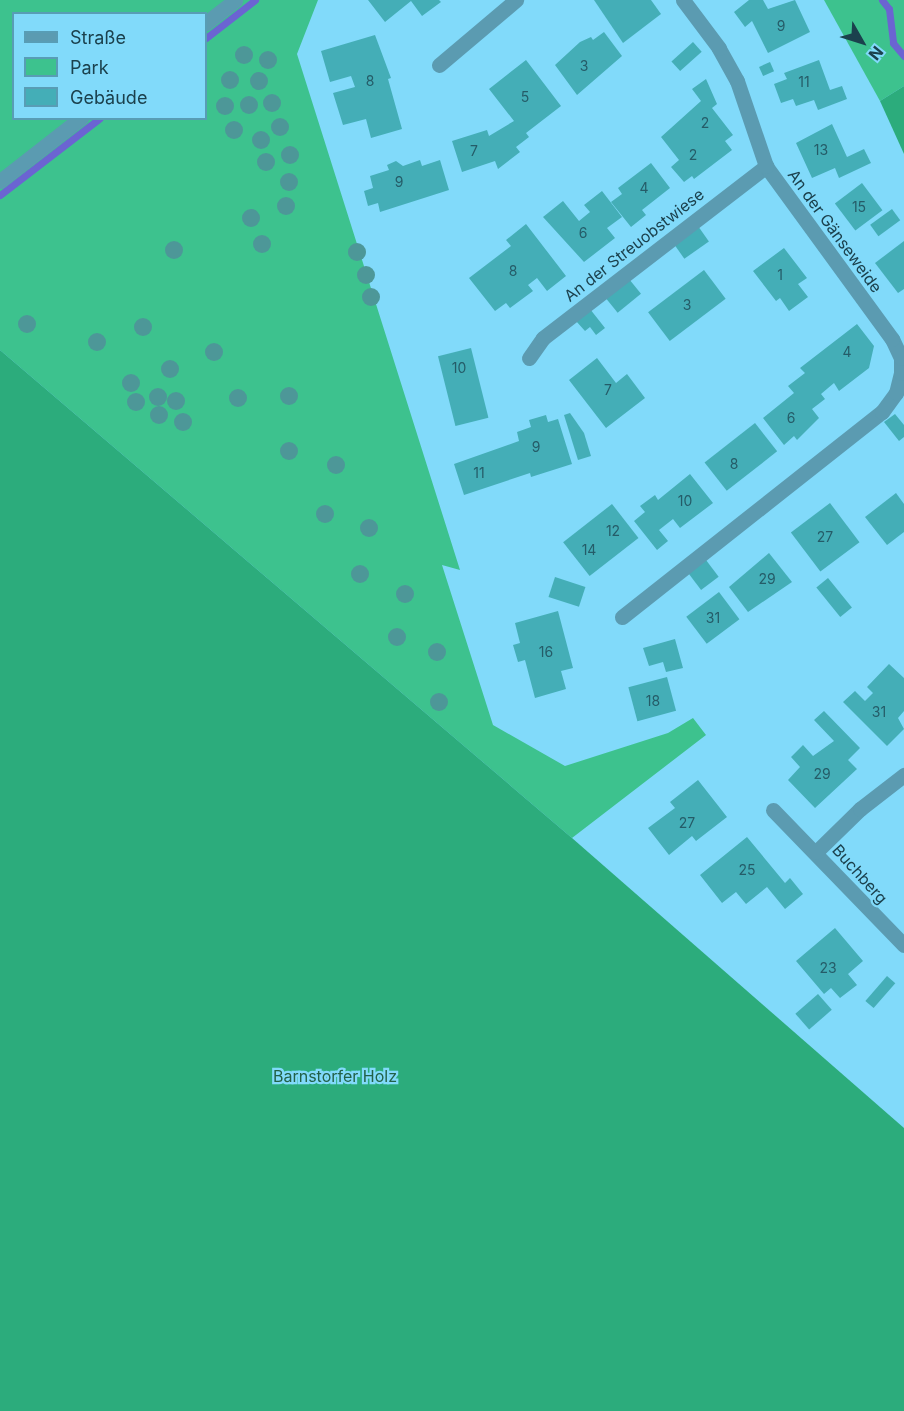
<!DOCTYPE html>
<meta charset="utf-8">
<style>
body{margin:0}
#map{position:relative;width:904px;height:1411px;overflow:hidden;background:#81dafa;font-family:Inter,sans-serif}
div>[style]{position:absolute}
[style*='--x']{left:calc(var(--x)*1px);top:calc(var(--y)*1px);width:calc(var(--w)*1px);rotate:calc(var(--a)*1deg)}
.green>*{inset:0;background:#3dc28e}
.forest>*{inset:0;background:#2cac7c}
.stream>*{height:7px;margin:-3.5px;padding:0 3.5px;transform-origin:3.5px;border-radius:3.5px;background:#6b64d2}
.building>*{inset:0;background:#44aeb7;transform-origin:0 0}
.minor>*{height:15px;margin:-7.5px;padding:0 7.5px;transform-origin:7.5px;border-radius:7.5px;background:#5b9bb1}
.trees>*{width:18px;height:18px;margin:-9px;border-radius:50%;background:#4d9798}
span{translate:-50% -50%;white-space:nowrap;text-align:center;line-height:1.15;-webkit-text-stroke:4.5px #81dafa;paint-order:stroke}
.number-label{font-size:14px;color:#255c68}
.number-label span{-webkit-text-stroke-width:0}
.street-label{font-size:16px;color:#1b414d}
.park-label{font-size:16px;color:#226147}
.legend{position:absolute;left:12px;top:12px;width:195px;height:108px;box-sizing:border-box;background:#81dafa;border:2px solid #589db5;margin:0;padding:8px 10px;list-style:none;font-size:18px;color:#1b414d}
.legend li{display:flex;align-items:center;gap:12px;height:30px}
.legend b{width:30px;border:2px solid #589db5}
.north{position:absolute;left:832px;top:12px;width:60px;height:60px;-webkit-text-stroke:4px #81dafa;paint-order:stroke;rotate:129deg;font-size:16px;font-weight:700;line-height:24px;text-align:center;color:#1b414d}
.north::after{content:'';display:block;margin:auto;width:21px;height:27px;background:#1b414d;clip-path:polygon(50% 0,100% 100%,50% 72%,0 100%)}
</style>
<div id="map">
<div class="green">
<div style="clip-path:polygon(evenodd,0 0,318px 0,297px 54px,460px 570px,442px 565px,493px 725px,565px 766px,668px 733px,693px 718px,706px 735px,572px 838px,0 350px,0 0,14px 14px,206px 14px,206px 118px,14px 118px,14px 14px)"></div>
<div style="clip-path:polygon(824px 0,904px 0,904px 86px,880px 101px)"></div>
</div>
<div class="forest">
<div style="clip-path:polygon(904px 86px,904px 154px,880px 101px)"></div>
<div style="clip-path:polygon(0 350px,572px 838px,904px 1128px,904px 1411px,0 1411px)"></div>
</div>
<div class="stream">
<div style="--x:882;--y:0;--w:11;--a:52"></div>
<div style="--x:889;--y:9;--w:34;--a:83"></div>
<div style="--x:893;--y:43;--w:17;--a:50"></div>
<div style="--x:206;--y:38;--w:62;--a:-37.8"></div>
<div style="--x:0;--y:195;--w:126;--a:-37.6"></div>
</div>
<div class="building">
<div style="clip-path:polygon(368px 0,439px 0,441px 2px,422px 16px,411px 1px,385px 22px)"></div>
<div style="clip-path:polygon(594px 0,651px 0,661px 14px,623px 43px)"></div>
<div style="clip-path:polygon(749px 0,763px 0,768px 9px,795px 0,810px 32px,768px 53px,752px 21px,745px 27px,734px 12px)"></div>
<div style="clip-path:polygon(604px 32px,622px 56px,577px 95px,555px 65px,580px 42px,591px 37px,593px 40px)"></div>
<div style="clip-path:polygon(375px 35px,391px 78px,388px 79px,402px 129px,371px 138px,366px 119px,343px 125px,333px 93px,355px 87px,351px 76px,330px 82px,321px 51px)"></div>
<div style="left:693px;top:42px;width:13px;height:29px;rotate:48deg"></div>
<div style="clip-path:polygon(526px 60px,561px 106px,526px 133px,529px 137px,516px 147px,520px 152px,498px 169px,495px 161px,462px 172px,452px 141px,487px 130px,489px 136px,514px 121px,489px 89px)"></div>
<div style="clip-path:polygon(819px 60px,830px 90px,842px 86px,847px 99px,818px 110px,814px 100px,796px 106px,793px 99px,781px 103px,774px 84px,787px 79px,784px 73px)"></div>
<div style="left:770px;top:62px;width:10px;height:12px;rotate:66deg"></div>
<div style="clip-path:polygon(706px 79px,717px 104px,712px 108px,733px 135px,725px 141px,732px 150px,694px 179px,692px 176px,684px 182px,671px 167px,679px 160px,661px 137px,701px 101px,692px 89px)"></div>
<div style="clip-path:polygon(832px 124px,847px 157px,864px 149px,871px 163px,839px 178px,835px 168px,812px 178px,796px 143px)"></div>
<div style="clip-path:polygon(420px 160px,422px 166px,440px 160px,449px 190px,380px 212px,378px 203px,368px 206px,364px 191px,373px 188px,370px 176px,389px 170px,387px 165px,396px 161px,403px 166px)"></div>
<div style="clip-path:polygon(651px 163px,670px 188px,642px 210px,646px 215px,631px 227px,611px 202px,622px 194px,618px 188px)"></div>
<div style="left:862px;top:183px;width:34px;height:34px;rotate:53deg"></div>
<div style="clip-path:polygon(602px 191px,622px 217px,607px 228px,615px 238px,584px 262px,543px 217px,563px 201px,579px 221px,590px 212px,584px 205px)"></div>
<div style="left:892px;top:209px;width:14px;height:27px;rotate:54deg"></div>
<div style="clip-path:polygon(526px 224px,566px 276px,547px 291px,537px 278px,528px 285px,533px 291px,510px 308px,506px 303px,495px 311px,469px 278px,511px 246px,506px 240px)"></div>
<div style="left:698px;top:226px;width:19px;height:30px;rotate:55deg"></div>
<div style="clip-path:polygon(904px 241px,904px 289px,898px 293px,875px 263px)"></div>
<div style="clip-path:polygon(784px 248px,807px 278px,798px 284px,808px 297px,789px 311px,780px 298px,776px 301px,753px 271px)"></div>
<div style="left:704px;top:270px;width:36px;height:70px;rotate:53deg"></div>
<div style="left:629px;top:279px;width:19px;height:30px;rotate:51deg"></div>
<div style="clip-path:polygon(590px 309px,605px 328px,596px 335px,590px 327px,585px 331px,576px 321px)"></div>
<div style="clip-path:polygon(857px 324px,874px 346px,869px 368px,839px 391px,834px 383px,821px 394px,825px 399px,812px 409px,819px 418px,797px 440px,794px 436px,784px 445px,763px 418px,794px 393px,788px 386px,805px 373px,800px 368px)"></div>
<div style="left:471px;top:348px;width:72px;height:34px;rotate:76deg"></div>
<div style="clip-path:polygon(597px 358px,616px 383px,627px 374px,645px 398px,606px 428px,569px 380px)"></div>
<div style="clip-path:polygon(570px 413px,584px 433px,591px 456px,578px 460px,564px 415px)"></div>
<div style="clip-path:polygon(895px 414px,904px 425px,904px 437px,899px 441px,884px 422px)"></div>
<div style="clip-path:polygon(546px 415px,548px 422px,558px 419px,572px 464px,531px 477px,530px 473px,464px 495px,454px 464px,519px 441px,517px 432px,531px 427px,529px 420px)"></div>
<div style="left:755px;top:423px;width:36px;height:64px;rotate:52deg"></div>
<div style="clip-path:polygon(690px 474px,713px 503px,680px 528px,673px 519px,659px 530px,668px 541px,657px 550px,634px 521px,645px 512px,640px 506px,655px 495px,658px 500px)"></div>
<div style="clip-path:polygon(896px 493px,904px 504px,904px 532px,887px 545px,865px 517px)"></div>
<div style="left:830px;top:503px;width:49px;height:49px;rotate:53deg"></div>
<div style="left:612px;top:504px;width:43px;height:62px;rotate:52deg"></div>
<div style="clip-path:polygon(769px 553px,792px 582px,748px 612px,729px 587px)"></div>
<div style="left:706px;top:560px;width:21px;height:22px;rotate:53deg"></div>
<div style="left:555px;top:577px;width:32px;height:21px;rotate:18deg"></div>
<div style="left:828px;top:578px;width:38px;height:15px;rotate:51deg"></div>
<div style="left:719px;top:592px;width:34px;height:41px;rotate:53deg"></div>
<div style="clip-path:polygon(558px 611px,573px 668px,561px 671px,566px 689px,535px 698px,525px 660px,518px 662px,513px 645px,520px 643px,515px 623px)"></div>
<div style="clip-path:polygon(675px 639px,683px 668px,666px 672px,663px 662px,649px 666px,643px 648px)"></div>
<div style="clip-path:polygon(889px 664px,904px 678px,904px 711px,898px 718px,904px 729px,887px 746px,843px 702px,855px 691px,865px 701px,873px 693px,867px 687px)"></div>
<div style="left:667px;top:677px;width:35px;height:40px;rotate:75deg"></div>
<div style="clip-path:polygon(824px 711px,860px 748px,848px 760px,857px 769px,815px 808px,788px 780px,800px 767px,791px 757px,803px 745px,813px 756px,834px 741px,814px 720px)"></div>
<div style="clip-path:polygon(698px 780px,727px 817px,696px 841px,692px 836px,669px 855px,648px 828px,675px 808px,670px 802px)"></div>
<div style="clip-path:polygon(747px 837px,785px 883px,790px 878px,803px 894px,785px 909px,767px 887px,746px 904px,736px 892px,722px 903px,700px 875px)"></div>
<div style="clip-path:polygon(835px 928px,863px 961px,848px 974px,857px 985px,840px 998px,831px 988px,824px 994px,796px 961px)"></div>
<div style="left:887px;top:976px;width:11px;height:33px;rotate:41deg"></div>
<div style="left:818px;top:994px;width:21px;height:30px;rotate:49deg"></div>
</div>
<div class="minor">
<div style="--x:206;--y:23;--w:37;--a:-38"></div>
<div style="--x:439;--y:65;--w:101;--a:-40.2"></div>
<div style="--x:0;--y:181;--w:103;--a:-37.9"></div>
<div style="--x:529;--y:358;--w:24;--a:-55"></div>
<div style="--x:543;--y:338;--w:282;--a:-37.6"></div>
<div style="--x:622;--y:617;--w:331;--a:-38.3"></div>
<div style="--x:882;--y:412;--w:24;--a:-54"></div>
<div style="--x:896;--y:393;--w:21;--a:-76"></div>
<div style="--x:901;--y:373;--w:15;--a:-90"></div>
<div style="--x:901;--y:358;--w:21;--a:-115"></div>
<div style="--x:892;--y:339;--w:214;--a:-126.1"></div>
<div style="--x:766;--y:166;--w:90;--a:-108.8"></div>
<div style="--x:737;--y:81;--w:38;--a:-119"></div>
<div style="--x:719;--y:48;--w:60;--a:-126.9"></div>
<div style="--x:773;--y:810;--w:188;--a:45.9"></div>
<div style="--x:816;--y:852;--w:62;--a:-44.3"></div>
<div style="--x:860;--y:809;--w:56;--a:-37.7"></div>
</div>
<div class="trees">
<div style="left:244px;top:55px"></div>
<div style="left:268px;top:60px"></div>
<div style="left:230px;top:80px"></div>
<div style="left:259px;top:81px"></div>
<div style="left:272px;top:103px"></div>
<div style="left:249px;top:105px"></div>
<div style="left:225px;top:106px"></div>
<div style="left:280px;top:127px"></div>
<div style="left:234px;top:130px"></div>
<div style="left:261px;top:140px"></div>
<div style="left:290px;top:155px"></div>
<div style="left:266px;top:162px"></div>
<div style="left:289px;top:182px"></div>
<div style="left:286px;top:206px"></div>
<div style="left:251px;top:218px"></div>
<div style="left:262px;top:244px"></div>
<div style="left:174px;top:250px"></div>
<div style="left:357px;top:252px"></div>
<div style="left:366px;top:275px"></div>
<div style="left:371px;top:297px"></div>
<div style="left:27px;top:324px"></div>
<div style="left:143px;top:327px"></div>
<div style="left:97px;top:342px"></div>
<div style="left:214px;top:352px"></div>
<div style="left:170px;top:369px"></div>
<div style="left:131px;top:383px"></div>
<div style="left:289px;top:396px"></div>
<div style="left:158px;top:397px"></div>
<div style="left:238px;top:398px"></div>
<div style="left:176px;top:401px"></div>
<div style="left:136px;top:402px"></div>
<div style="left:159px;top:415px"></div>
<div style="left:183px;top:422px"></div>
<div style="left:289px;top:451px"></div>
<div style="left:336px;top:465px"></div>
<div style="left:325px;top:514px"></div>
<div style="left:369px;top:528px"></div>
<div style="left:360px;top:574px"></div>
<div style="left:405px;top:594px"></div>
<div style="left:397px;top:637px"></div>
<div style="left:437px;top:652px"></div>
<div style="left:439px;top:702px"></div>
</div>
<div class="number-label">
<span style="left:781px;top:26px">9</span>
<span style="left:584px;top:66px">3</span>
<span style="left:370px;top:81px">8</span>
<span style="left:804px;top:82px">11</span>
<span style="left:525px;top:97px">5</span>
<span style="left:705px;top:123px">2</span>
<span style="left:821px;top:150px">13</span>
<span style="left:474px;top:151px">7</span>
<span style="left:693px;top:155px">2</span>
<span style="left:399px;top:182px">9</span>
<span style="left:644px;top:188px">4</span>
<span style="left:859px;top:207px">15</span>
<span style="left:583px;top:233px">6</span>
<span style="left:513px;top:271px">8</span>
<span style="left:780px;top:275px">1</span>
<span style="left:687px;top:305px">3</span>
<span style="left:847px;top:352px">4</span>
<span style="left:459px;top:368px">10</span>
<span style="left:608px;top:390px">7</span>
<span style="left:791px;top:418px">6</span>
<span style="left:536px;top:447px">9</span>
<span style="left:734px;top:464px">8</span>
<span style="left:479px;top:473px">11</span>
<span style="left:685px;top:501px">10</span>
<span style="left:613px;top:531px">12</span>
<span style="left:825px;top:537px">27</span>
<span style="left:589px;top:550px">14</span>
<span style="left:767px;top:579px">29</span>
<span style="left:713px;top:618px">31</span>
<span style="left:546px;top:652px">16</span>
<span style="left:653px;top:701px">18</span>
<span style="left:879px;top:712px">31</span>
<span style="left:822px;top:774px">29</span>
<span style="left:687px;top:823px">27</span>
<span style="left:747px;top:870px">25</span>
<span style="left:828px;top:968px">23</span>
</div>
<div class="street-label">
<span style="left:835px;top:231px;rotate:54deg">An der Gänseweide</span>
<span style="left:634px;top:245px;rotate:-38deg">An der Streuobstwiese</span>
<span style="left:860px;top:874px;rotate:48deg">Buchberg</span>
</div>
<div class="park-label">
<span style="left:335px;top:1076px">Barnstorfer Holz</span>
</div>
<ul class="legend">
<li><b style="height:8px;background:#5b9bb1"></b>Straße</li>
<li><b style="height:16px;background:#3dc28e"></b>Park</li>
<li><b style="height:16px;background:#44aeb7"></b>Gebäude</li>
</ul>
<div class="north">N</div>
</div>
